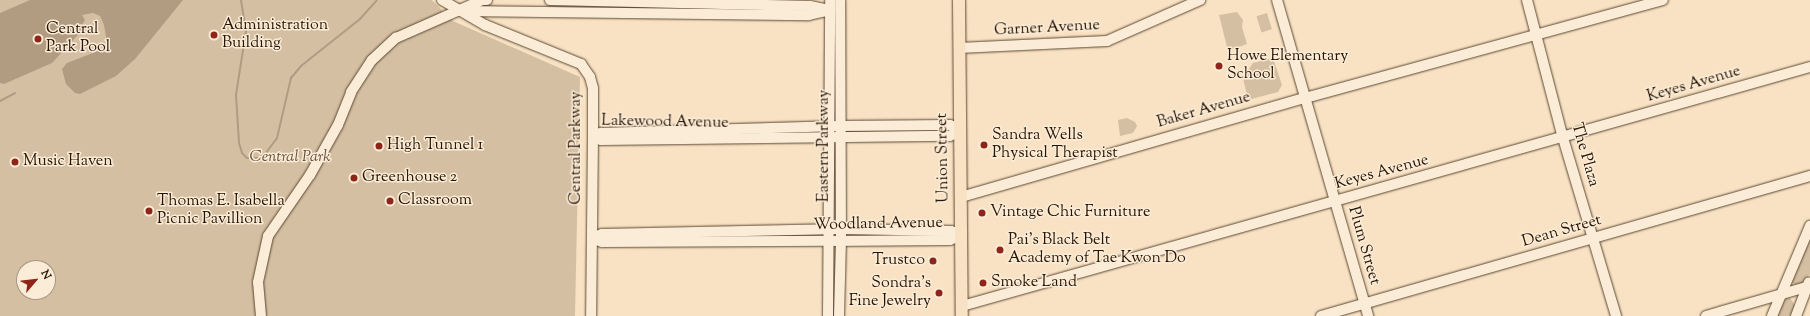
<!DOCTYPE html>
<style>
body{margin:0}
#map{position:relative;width:1810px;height:316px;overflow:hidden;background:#f9e2c3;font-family:"Sorts Mill Goudy",serif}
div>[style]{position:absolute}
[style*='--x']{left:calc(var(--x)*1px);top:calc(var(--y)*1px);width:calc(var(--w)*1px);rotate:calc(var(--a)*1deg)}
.green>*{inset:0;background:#d5bfa2;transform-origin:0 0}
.water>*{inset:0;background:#b19c81}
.stream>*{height:2px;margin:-1px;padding:0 1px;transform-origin:1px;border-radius:1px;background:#b19c81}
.roads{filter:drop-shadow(0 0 1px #5b4832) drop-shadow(0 0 1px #5b4832)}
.minor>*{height:10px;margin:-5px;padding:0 5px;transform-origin:5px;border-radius:5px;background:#fbecd8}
.major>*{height:12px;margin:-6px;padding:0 6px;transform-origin:6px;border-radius:6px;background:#f9e2c3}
.dots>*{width:11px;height:11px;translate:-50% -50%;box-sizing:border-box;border:2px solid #fbecd8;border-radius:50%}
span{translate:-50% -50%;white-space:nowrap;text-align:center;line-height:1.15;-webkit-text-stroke:3px #fbecd8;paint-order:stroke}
.poi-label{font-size:16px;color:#261401}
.left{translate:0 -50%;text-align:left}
.right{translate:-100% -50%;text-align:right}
.street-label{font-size:16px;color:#261401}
.park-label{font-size:16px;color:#635039;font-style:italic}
.north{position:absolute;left:16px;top:260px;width:40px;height:40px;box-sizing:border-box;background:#fbecd8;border:1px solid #a69682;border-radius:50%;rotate:62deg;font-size:11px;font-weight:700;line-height:16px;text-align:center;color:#261401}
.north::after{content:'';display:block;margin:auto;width:14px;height:18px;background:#8f2418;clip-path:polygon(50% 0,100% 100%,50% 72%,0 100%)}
</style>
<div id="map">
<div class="green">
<div style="clip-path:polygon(evenodd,0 0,432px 0,453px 21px,580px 77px,575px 316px,0 316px,0 0,24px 268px,48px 268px,48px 292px,24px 292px,24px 268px)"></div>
<div style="clip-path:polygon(1237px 12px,1243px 20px,1242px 27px,1247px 44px,1228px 51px,1219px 15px)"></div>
<div style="left:1267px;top:13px;width:17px;height:11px;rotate:73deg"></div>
<div style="clip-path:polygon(1273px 58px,1282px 85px,1278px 92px,1248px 100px,1243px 78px,1253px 63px)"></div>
<div style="clip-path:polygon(1127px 118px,1135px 122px,1137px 126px,1133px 133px,1120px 136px,1118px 120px)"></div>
<div style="clip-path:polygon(1810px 239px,1810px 274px,1802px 284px,1796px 285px,1792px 282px)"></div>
<div style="clip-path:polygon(1789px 297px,1795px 305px,1791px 316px,1778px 316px,1784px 300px)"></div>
</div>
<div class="water">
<div style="clip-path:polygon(30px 0,183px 0,135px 59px,116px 76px,80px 94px,75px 93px,66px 84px,62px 69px,67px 63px,103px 49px,107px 42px,104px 25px,100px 16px,93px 13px,82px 15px,85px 20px,82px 25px,85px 27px,52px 63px,4px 84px,0 83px,0 13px)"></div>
</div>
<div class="stream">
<div style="--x:241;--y:0;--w:31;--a:81"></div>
<div style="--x:246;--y:31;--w:65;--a:98.9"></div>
<div style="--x:236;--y:95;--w:48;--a:86.4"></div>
<div style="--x:239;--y:143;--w:10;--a:73"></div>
<div style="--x:242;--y:153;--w:7;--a:45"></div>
<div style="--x:247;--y:158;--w:12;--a:0"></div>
<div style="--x:259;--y:158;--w:7;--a:-34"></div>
<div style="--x:265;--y:154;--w:20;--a:-53"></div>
<div style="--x:277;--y:138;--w:62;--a:-76.9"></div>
<div style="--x:291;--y:78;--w:16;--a:-50"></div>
<div style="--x:301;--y:66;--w:75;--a:-38.5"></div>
<div style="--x:360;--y:19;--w:25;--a:-48"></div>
<div style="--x:0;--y:101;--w:17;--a:-28"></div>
</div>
<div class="roads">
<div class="minor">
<div style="--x:442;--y:0;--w:50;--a:30.2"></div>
<div style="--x:485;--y:25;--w:104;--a:22.1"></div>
<div style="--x:581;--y:64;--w:16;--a:55"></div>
<div style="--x:590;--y:77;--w:11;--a:75"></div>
<div style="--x:593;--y:88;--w:48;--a:90"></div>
<div style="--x:593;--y:136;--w:180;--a:90.6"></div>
<div style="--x:550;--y:0;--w:260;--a:1.3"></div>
<div style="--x:810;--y:6;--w:16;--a:11"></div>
<div style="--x:1277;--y:0;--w:329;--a:73.9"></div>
<div style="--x:1527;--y:0;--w:143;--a:75.4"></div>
<div style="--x:1563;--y:138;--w:186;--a:73.4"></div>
<div style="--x:462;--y:11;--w:347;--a:0.7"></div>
<div style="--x:809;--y:15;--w:22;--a:-13"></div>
<div style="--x:959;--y:48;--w:148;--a:-2.7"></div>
<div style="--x:1107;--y:41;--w:102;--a:-23.8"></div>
<div style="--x:593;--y:136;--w:9;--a:27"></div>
<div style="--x:601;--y:140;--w:349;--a:-0.7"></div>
<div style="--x:950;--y:136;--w:12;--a:-31"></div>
<div style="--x:593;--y:136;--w:9;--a:-21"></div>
<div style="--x:601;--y:133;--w:239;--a:-1.7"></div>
<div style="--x:840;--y:126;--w:110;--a:-0.5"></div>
<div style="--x:950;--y:125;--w:11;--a:27"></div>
<div style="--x:961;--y:197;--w:358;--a:-16.1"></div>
<div style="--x:1305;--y:98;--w:371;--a:-15.3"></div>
<div style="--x:592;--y:238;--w:11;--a:-22"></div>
<div style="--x:602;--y:234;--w:239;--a:-1.2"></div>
<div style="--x:841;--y:229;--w:110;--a:1"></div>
<div style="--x:951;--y:231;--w:11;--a:22"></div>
<div style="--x:592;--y:238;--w:11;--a:22"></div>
<div style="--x:602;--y:242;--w:227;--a:-0.3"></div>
<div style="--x:829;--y:241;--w:121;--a:-0.5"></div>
<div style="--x:950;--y:240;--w:12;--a:-24"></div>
<div style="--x:962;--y:306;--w:881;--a:-15.74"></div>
<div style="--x:261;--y:316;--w:34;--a:-95"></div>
<div style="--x:258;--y:282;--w:47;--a:-77.7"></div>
<div style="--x:268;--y:236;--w:74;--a:-55.5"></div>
<div style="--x:310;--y:175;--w:57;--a:-60.8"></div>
<div style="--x:338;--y:125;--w:35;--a:-68"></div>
<div style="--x:351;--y:92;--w:38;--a:-57"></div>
<div style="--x:372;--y:60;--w:33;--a:-43"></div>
<div style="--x:396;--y:38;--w:94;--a:-23.8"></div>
<div style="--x:482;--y:0;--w:5;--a:0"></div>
<div style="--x:828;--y:316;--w:316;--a:-89.6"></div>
<div style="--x:839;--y:316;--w:76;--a:-88.5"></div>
<div style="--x:841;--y:240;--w:240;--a:-90.2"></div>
<div style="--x:1321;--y:316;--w:509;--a:-15.98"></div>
<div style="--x:1706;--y:316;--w:108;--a:-16.1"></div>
<div style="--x:1772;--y:316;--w:98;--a:-67.1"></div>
<div style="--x:1796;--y:316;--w:36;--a:-69"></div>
</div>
<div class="major">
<div style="--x:959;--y:0;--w:316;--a:89.5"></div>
</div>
</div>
<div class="dots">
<div style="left:214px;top:35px;background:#8f2418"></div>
<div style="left:38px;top:39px;background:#8f2418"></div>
<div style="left:1219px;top:66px;background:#8f2418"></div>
<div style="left:984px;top:145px;background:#8f2418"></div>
<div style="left:379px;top:146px;background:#8f2418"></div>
<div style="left:15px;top:162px;background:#8f2418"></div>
<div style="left:354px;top:178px;background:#8f2418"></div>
<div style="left:390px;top:201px;background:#8f2418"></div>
<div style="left:149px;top:211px;background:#8f2418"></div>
<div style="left:982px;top:213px;background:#8f2418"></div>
<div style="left:1000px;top:250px;background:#8f2418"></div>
<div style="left:933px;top:261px;background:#8f2418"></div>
<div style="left:983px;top:283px;background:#8f2418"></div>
<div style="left:939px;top:293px;background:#8f2418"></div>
</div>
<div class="poi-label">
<span class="left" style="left:222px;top:35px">Administration<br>Building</span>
<span class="left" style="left:46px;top:39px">Central<br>Park Pool</span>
<span class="left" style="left:1227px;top:66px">Howe Elementary<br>School</span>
<span class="left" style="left:992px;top:145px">Sandra Wells<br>Physical Therapist</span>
<span class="left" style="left:387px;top:146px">High Tunnel 1</span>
<span class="left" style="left:23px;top:162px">Music Haven</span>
<span class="left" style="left:362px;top:178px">Greenhouse 2</span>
<span class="left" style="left:398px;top:201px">Classroom</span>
<span class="left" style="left:157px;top:211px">Thomas E. Isabella<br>Picnic Pavillion</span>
<span class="left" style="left:990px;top:213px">Vintage Chic Furniture</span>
<span class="left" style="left:1008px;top:250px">Pai's Black Belt<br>Academy of Tae Kwon Do</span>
<span class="right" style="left:925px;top:261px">Trustco</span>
<span class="left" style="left:991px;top:283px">Smoke Land</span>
<span class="right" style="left:931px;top:293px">Sondra's<br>Fine Jewelry</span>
</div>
<div class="street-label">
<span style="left:1047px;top:29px;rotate:-3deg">Garner Avenue</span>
<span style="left:1694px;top:85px;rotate:-16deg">Keyes Avenue</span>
<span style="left:1204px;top:111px;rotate:-16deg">Baker Avenue</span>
<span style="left:665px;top:123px;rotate:1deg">Lakewood Avenue</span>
<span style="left:825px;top:146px;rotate:-90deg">Eastern Parkway</span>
<span style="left:577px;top:148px;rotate:-90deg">Central Parkway</span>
<span style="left:1584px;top:155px;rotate:74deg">The Plaza</span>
<span style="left:944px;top:158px;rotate:-91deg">Union Street</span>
<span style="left:1382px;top:173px;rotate:-15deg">Keyes Avenue</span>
<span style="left:878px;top:225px;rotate:-1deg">Woodland Avenue</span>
<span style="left:1562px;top:232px;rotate:-16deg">Dean Street</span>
<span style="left:1363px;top:246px;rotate:74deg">Plum Street</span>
</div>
<div class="park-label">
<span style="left:290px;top:158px">Central Park</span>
</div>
<div class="north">N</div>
</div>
